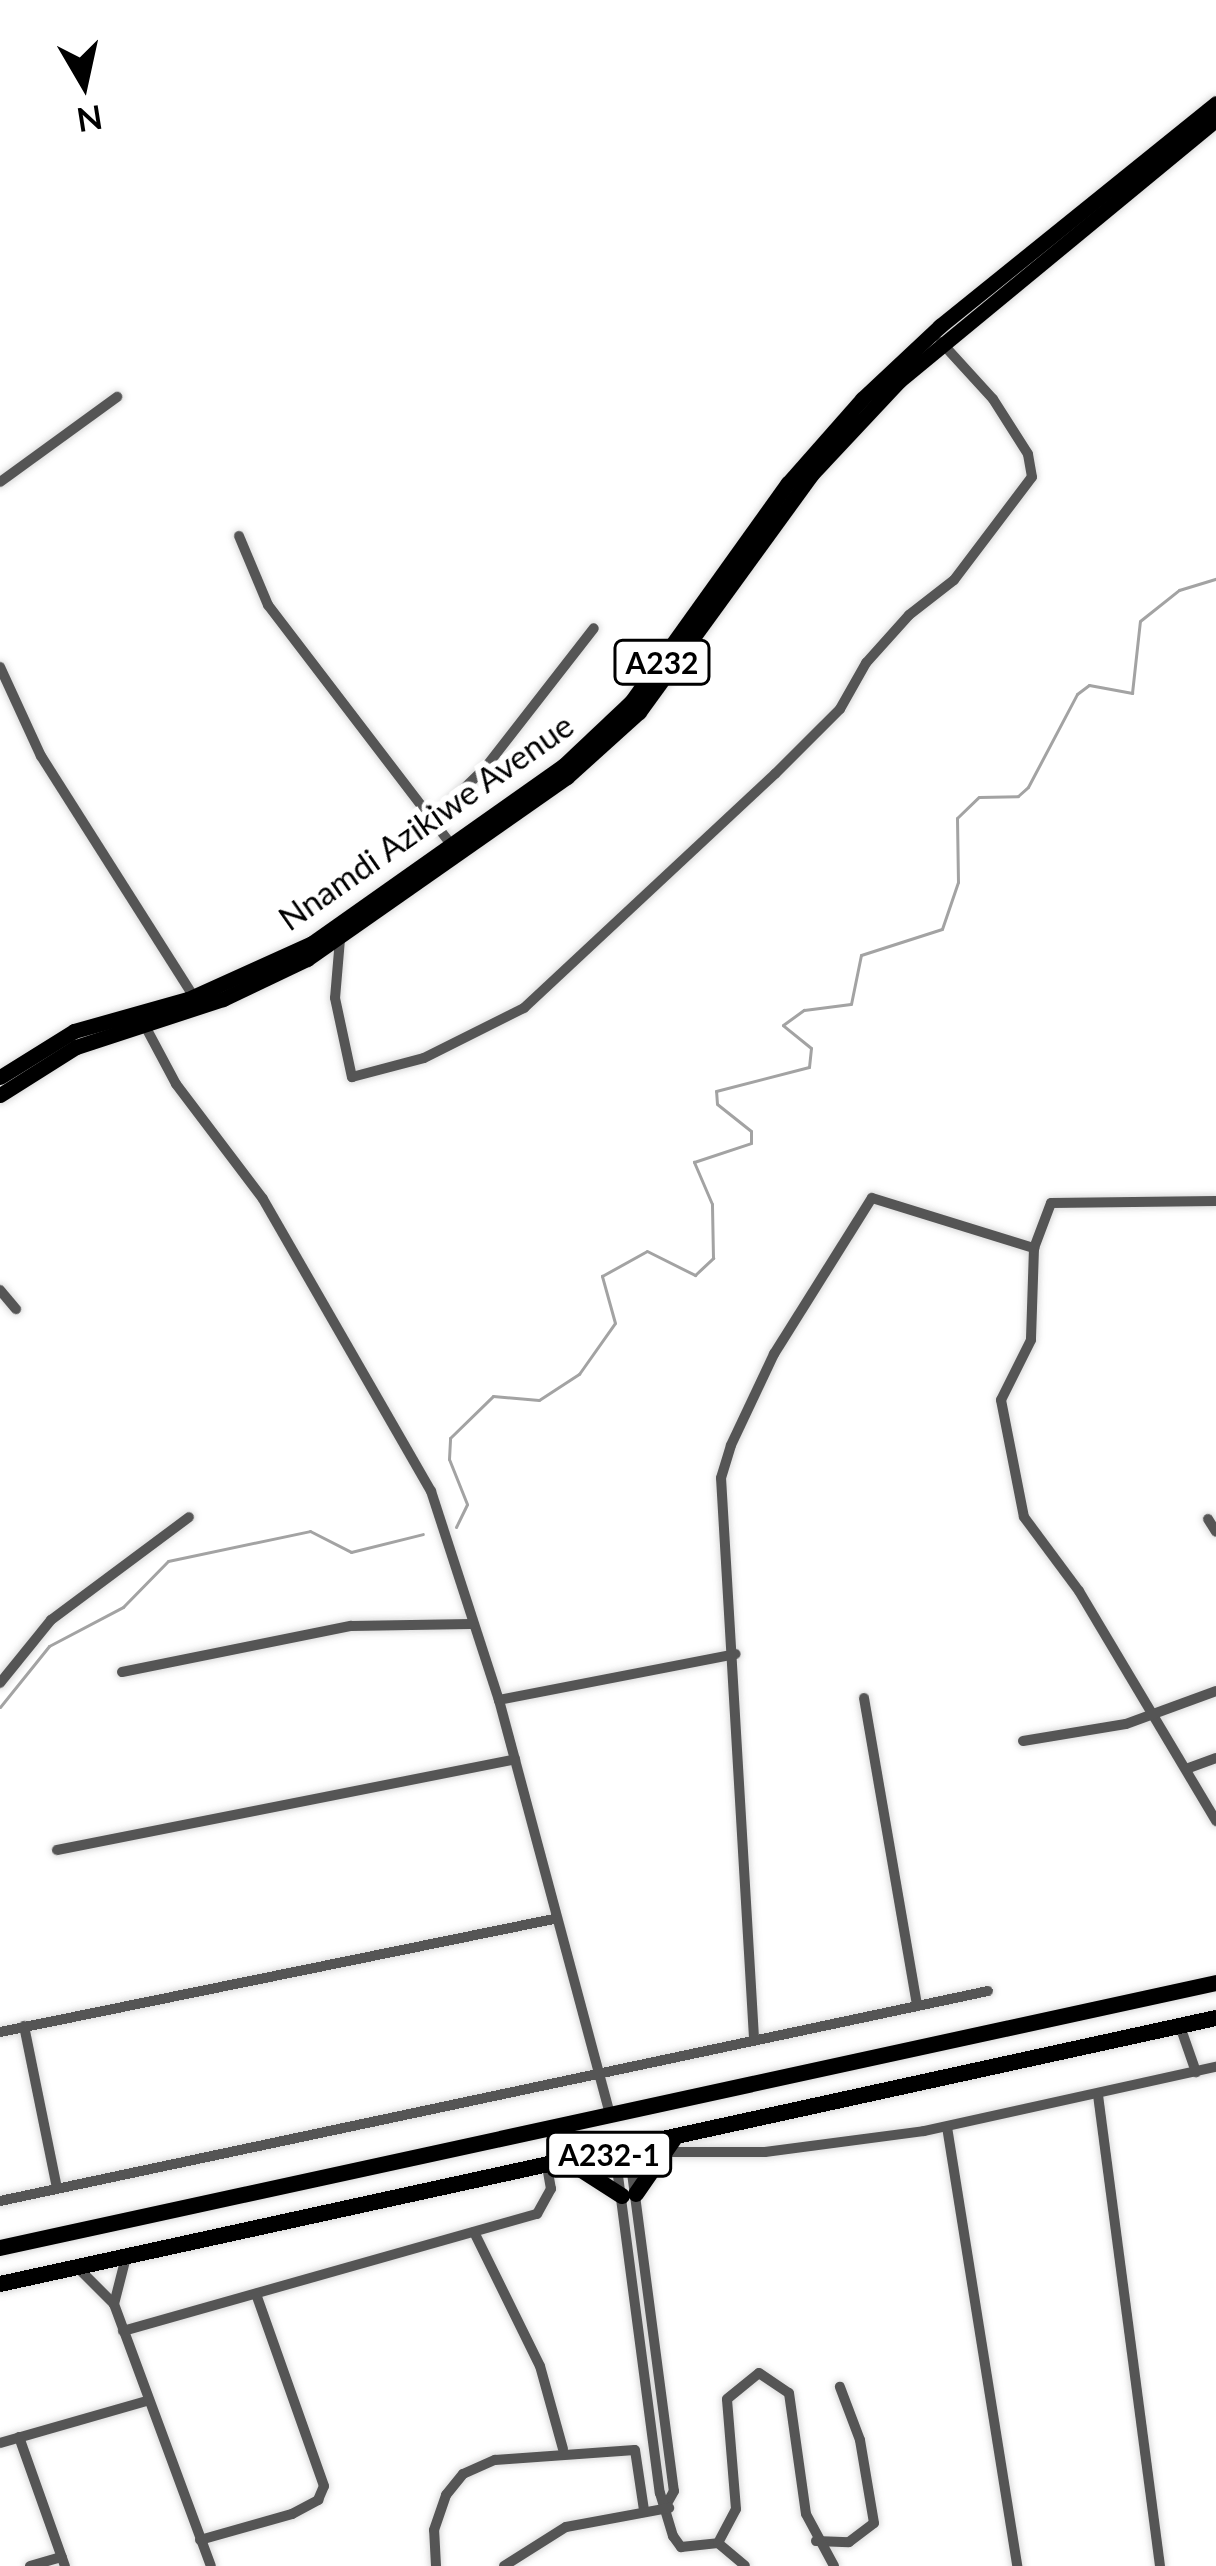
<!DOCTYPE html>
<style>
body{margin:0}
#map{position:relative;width:1216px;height:2566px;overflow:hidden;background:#fff;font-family:Lato,sans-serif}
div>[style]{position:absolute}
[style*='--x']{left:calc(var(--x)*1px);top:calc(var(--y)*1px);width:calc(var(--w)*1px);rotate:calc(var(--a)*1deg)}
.stream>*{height:3px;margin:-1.5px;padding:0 1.5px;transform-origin:1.5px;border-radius:1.5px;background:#a3a3a3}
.roads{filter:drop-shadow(0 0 3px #dbdbdb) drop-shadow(0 0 3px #dbdbdb)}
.minor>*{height:10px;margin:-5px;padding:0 5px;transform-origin:5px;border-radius:5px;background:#555}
.primary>*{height:15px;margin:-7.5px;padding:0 7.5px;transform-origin:7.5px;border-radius:7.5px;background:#000}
.trunk>*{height:16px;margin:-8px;padding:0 8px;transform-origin:8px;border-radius:8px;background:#000}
span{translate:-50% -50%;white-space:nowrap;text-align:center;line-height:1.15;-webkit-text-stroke:12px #fff;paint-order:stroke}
.shield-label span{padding:3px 9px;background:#fff;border:3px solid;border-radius:9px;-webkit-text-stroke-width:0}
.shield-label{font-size:30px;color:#000;font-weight:700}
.street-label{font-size:33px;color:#000}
.north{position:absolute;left:24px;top:24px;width:120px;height:120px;-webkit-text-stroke:9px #fff;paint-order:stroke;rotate:171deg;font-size:33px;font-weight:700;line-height:48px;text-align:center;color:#000}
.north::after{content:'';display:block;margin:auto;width:42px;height:54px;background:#000;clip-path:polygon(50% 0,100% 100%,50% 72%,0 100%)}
</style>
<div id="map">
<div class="stream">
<div style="--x:456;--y:1527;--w:25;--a:-64"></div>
<div style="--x:467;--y:1504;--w:48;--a:-111.8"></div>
<div style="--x:449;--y:1459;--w:21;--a:-87"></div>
<div style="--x:450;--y:1438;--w:60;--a:-44.3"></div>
<div style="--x:493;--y:1396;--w:46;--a:5"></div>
<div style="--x:539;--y:1400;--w:48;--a:-33"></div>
<div style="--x:579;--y:1374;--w:62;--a:-54.8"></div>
<div style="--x:615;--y:1323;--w:49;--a:-105.5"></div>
<div style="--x:602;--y:1276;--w:51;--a:-29.1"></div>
<div style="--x:647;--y:1251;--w:54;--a:26.6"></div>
<div style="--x:695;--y:1275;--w:25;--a:-43"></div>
<div style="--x:713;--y:1258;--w:54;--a:-91.1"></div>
<div style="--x:712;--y:1204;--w:46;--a:-113.2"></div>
<div style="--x:694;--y:1162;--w:60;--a:-18.4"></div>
<div style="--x:751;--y:1143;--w:12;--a:-90"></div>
<div style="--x:751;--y:1131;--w:43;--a:-141.5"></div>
<div style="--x:717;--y:1104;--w:13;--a:-94"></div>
<div style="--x:716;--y:1091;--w:96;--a:-14.5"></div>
<div style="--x:809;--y:1067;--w:19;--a:-84"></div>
<div style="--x:811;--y:1048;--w:36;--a:-141"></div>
<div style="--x:783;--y:1025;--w:26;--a:-36"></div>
<div style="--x:804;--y:1010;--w:47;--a:-7.3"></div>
<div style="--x:851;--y:1004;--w:50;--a:-78.5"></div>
<div style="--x:861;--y:955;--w:85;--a:-17.8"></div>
<div style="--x:942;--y:929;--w:50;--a:-71.2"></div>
<div style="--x:958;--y:882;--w:64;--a:-90.9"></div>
<div style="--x:957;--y:818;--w:30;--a:-44"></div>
<div style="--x:979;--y:797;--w:39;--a:-1"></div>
<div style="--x:1018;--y:796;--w:13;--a:-42"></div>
<div style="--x:1028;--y:787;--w:105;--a:-62.2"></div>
<div style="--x:1077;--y:694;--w:15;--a:-37"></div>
<div style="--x:1089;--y:685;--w:44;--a:10.5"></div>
<div style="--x:1132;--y:693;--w:72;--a:-83.7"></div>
<div style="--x:1140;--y:621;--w:50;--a:-38.5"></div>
<div style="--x:1179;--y:590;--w:39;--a:-17"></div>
<div style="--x:0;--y:1707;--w:78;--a:-51.2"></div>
<div style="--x:49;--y:1646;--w:84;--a:-27.8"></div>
<div style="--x:123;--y:1607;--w:64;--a:-45.6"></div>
<div style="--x:168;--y:1561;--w:145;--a:-11.9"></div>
<div style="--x:310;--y:1531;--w:46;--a:27.1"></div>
<div style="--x:351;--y:1552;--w:74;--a:-14"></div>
</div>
<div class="roads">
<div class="minor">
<div style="--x:0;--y:482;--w:145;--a:-36"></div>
<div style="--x:239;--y:536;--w:75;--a:67.2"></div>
<div style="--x:268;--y:605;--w:303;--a:52.6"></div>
<div style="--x:0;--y:667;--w:98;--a:65.3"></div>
<div style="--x:41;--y:756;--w:288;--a:57.6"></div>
<div style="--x:430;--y:821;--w:76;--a:-43.9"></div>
<div style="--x:485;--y:768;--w:177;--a:-52.1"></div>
<div style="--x:340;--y:939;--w:59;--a:94.8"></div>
<div style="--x:335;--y:998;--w:81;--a:77.9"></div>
<div style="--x:352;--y:1077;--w:74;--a:-14.8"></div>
<div style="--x:424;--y:1058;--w:112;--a:-26.6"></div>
<div style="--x:524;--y:1008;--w:343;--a:-43"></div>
<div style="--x:775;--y:774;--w:92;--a:-45"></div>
<div style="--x:840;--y:709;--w:53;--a:-60.5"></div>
<div style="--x:866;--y:663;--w:64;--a:-48.1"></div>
<div style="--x:909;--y:615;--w:57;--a:-37.9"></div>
<div style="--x:954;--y:580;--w:129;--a:-52.9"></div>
<div style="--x:1032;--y:477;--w:23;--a:-100"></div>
<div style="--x:1028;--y:454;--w:65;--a:-122.5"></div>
<div style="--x:993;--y:399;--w:77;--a:-132.4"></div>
<div style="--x:144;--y:1024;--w:68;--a:61.9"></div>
<div style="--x:176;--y:1084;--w:144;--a:52.9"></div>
<div style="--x:263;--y:1199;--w:337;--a:60.1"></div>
<div style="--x:431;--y:1491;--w:220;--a:72"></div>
<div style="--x:499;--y:1700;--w:429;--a:75"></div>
<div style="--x:1216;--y:1201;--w:165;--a:179.3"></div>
<div style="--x:1051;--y:1203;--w:48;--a:110.7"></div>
<div style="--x:1034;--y:1248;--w:92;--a:91.9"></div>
<div style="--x:1031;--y:1340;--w:67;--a:116.6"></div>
<div style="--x:1001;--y:1400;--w:119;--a:78.9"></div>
<div style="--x:1024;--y:1517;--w:92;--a:53.4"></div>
<div style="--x:1079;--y:1591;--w:268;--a:59.2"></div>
<div style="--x:0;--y:1290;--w:25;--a:50"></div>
<div style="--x:1208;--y:1519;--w:15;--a:58"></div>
<div style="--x:122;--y:1672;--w:234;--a:-11.4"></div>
<div style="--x:351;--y:1626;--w:120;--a:-1"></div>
<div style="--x:0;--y:1683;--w:81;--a:-51"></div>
<div style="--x:51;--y:1620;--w:172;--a:-36.7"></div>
<div style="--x:864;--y:1698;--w:312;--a:80.2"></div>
<div style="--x:499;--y:1700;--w:241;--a:-11"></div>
<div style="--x:1023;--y:1741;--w:104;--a:-9.4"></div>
<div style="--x:1126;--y:1724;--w:96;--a:-20.1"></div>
<div style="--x:1186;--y:1769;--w:32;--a:-20"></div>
<div style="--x:57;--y:1850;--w:467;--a:-11.2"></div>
<div style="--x:24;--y:2026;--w:165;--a:78.5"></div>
<div style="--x:1180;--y:2026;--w:49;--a:70.8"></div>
<div style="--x:0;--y:2032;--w:565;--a:-11.53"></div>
<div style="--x:754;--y:2038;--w:561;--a:-93.37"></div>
<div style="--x:721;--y:1478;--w:34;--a:-73"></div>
<div style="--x:731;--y:1445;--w:101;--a:-64.7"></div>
<div style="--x:774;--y:1354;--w:184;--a:-57.9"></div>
<div style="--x:872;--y:1198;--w:170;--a:17.2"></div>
<div style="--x:1098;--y:2095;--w:475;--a:82.5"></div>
<div style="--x:947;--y:2127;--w:445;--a:80.9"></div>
<div style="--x:629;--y:2150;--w:344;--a:82.5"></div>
<div style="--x:674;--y:2491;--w:13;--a:119"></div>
<div style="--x:663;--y:2152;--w:102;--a:0"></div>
<div style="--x:765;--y:2152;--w:160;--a:-7.5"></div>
<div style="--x:924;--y:2131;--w:299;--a:-12.4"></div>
<div style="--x:615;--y:2153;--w:343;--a:82.5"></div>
<div style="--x:660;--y:2493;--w:45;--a:73.2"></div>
<div style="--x:673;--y:2536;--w:14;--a:54"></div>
<div style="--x:681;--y:2547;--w:37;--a:-6"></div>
<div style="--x:718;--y:2543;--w:35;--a:40"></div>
<div style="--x:0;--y:2201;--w:1010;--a:-12"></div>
<div style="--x:474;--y:2232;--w:149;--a:63.8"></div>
<div style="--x:540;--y:2366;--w:86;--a:74.5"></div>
<div style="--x:126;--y:2257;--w:49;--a:104.3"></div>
<div style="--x:114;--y:2304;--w:279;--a:69.7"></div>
<div style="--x:78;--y:2268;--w:51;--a:45"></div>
<div style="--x:123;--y:2331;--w:430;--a:-15.8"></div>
<div style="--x:537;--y:2214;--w:29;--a:-61"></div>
<div style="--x:551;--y:2189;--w:23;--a:-100"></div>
<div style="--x:19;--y:2437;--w:137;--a:70.4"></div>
<div style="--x:0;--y:2443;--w:152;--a:-16"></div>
<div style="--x:200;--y:2540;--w:96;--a:-15.8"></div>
<div style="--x:292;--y:2514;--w:30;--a:-28"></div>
<div style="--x:318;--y:2500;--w:15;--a:-67"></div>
<div style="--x:324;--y:2486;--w:204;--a:-109.5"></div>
<div style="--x:816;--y:2541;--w:33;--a:2"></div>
<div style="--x:849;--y:2542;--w:31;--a:-37"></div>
<div style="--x:874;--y:2523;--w:84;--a:-99.6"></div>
<div style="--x:860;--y:2440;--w:57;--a:-110.7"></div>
<div style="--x:718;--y:2543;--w:38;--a:-62"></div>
<div style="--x:736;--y:2509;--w:110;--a:-94.7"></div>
<div style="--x:727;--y:2399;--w:41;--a:-39.1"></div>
<div style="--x:759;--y:2373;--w:36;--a:34"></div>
<div style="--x:789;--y:2393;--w:122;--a:82"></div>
<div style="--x:806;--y:2514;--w:59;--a:61.7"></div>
<div style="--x:30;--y:2566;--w:33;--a:-16"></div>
<div style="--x:436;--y:2566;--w:36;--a:-93"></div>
<div style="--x:434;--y:2530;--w:37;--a:-71"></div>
<div style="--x:446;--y:2495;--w:27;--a:-51"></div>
<div style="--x:463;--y:2474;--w:35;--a:-24"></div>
<div style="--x:495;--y:2460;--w:140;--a:-4.1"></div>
<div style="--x:635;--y:2450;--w:61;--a:81.5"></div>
<div style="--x:504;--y:2566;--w:73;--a:-32.2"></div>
<div style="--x:566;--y:2527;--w:105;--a:-10.5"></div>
</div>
<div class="primary">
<div style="--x:0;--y:1077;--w:87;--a:-31.9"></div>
<div style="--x:74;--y:1031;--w:118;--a:-15.7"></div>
<div style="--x:188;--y:999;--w:136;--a:-24.3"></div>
<div style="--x:312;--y:943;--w:307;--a:-35.2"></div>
<div style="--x:563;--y:766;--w:93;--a:-43.3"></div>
<div style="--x:631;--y:702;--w:269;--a:-54.4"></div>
<div style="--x:788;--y:483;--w:112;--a:-48.6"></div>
<div style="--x:862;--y:399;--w:107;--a:-43.1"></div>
<div style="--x:940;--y:326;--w:355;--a:-38.9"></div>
<div style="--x:0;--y:1095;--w:90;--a:-32.3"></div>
<div style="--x:76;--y:1047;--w:155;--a:-18.1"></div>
<div style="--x:223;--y:999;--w:93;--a:-25.5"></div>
<div style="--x:307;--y:959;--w:317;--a:-35"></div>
<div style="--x:567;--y:777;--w:97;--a:-42.1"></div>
<div style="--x:639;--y:712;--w:293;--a:-54"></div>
<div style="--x:811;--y:475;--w:129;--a:-46.9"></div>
<div style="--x:899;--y:381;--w:411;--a:-39.5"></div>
</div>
<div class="trunk">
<div style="--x:569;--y:2162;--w:63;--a:32.7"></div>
<div style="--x:636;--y:2194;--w:67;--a:-55.4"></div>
<div style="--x:0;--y:2248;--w:1245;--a:-12.29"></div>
<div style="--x:0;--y:2284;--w:1245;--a:-12.34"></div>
</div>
</div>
<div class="shield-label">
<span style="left:662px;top:662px">A232</span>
<span style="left:609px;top:2154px">A232-1</span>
</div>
<div class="street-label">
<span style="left:426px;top:822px;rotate:-35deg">Nnamdi Azikiwe Avenue</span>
</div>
<div class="north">N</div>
</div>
